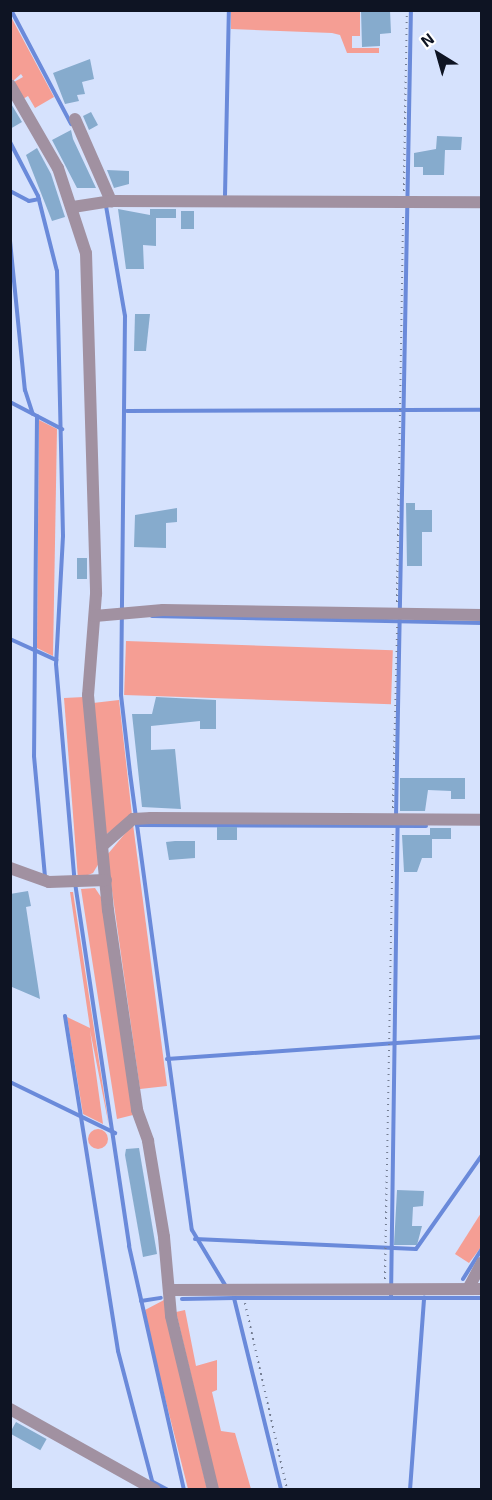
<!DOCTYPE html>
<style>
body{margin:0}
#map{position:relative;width:492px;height:1500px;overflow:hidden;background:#d6e2fd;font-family:"Exo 2",sans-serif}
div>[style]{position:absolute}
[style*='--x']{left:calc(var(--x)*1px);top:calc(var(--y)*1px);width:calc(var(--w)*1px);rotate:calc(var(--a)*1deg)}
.green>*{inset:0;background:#f59e94;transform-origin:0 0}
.round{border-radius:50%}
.stream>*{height:4px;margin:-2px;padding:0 2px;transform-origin:2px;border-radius:2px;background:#6a8ada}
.building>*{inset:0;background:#86abcd;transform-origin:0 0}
.path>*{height:2px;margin-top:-1px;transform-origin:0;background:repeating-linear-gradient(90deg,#747d92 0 1.5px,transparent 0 6px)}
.street>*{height:12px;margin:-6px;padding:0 6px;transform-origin:6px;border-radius:6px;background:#a191a1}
span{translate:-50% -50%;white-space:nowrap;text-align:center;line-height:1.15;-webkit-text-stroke:6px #fff;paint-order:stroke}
.frame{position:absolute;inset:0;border:12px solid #0e1423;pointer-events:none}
.north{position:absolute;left:408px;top:24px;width:60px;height:60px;-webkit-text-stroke:4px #fff;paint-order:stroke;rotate:323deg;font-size:16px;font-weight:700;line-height:24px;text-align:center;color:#0e1423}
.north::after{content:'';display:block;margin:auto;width:21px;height:27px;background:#0e1423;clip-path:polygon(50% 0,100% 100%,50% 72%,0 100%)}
</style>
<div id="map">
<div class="green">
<div style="clip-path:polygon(231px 11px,360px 11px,360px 36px,352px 36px,352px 48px,379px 48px,379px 53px,347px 53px,340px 35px,332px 33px,231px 29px)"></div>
<div style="clip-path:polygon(10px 15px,54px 97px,35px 108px,28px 96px,23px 99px,14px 82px,23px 77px,21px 74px,13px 81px,11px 76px)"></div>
<div style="clip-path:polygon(39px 420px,57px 429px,53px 656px,37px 648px)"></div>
<div style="left:126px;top:641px;width:267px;height:54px;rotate:2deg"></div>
<div style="clip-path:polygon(84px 697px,99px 863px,93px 873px,78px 879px,64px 698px)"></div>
<div style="clip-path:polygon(119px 700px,132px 815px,105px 835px,93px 703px)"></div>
<div style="clip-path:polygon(133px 824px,167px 1086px,140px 1089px,107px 855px)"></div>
<div style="clip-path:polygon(95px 888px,101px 897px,133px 1115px,117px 1119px,81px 889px)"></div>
<div style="clip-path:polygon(70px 892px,73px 892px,109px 1126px,90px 1030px,103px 1124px,83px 1114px,67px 1017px,90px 1028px)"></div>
<div class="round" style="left:88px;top:1129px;width:20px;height:20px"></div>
<div style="clip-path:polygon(481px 1213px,481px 1247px,469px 1263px,455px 1254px)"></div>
<div style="clip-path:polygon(164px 1300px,188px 1408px,207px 1489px,188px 1489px,156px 1362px,145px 1310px)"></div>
<div style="clip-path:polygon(185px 1310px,196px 1366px,217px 1360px,217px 1390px,212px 1392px,221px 1431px,235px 1433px,251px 1489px,218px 1489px,176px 1312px)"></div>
</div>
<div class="stream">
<div style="--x:11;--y:10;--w:129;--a:62.2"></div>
<div style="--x:10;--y:142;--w:61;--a:62.6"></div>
<div style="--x:38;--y:196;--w:77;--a:75.8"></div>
<div style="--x:57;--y:271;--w:265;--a:88.7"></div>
<div style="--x:63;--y:536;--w:128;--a:93.1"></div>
<div style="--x:56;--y:664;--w:213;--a:85.1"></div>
<div style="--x:74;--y:876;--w:374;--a:81.5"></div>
<div style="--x:129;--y:1246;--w:250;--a:77.3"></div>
<div style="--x:10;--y:191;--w:21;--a:28"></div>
<div style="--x:29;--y:201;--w:10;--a:-11"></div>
<div style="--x:225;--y:195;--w:185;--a:-88.8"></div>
<div style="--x:106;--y:206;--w:112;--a:80.2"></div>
<div style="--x:125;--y:316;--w:379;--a:90.6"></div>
<div style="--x:121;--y:695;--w:79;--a:83.4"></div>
<div style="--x:130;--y:773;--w:461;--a:82.3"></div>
<div style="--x:192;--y:1230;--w:64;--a:59"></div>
<div style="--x:10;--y:241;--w:150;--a:84.3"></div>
<div style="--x:25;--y:390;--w:25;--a:72"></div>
<div style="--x:10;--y:402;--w:59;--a:27.4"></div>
<div style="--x:127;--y:411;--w:355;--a:-0.2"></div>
<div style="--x:37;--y:416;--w:340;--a:90.5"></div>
<div style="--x:34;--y:756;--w:121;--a:84.8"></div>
<div style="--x:152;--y:616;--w:330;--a:1.2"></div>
<div style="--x:10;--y:639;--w:51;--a:24.5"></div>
<div style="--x:396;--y:817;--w:807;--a:-88.94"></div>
<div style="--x:137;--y:825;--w:289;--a:0.2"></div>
<div style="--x:65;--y:1016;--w:339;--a:81"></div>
<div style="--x:118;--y:1351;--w:138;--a:75.3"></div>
<div style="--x:167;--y:1059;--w:316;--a:-4"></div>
<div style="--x:10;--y:1082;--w:117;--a:25.9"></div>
<div style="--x:195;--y:1239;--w:221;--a:2.6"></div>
<div style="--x:416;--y:1249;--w:115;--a:-54.9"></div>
<div style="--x:463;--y:1279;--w:36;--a:-58"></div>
<div style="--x:234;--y:1298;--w:248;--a:0"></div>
<div style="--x:391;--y:1298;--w:473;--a:-89.2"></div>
<div style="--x:182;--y:1299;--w:52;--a:-1.1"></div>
<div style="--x:234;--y:1298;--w:198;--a:76.2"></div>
<div style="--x:141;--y:1301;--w:20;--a:-9"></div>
<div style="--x:153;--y:1482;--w:17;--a:28"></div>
<div style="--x:410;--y:1490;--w:193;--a:-85.8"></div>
</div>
<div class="building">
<div style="clip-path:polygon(361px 10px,390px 10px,391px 33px,380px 34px,380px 46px,362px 47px)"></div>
<div style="clip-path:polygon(90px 59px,94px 79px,82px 82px,85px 94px,77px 95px,79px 101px,65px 104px,53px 73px)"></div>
<div style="clip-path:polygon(10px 102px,22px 122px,10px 129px)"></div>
<div style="clip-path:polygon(91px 112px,98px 125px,89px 130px,83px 116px)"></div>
<div style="clip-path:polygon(71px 130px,73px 139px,96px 188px,77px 188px,52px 140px)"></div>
<div style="clip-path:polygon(437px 136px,462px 137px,461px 150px,445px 150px,444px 175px,423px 175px,423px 167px,414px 167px,414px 153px,436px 149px)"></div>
<div style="clip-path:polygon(37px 148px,51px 174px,65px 217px,52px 221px,26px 155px)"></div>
<div style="clip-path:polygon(107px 170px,129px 171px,129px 184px,114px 188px)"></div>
<div style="clip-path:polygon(118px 209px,150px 215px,150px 209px,176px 209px,176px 218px,156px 218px,156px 246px,143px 245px,144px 269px,126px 269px)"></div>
<div style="left:181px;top:211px;width:13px;height:18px"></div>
<div style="clip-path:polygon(135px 314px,150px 314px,146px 351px,134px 351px)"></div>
<div style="clip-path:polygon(406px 503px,415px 503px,415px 510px,432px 510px,432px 532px,422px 532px,422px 566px,407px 566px)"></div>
<div style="clip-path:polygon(177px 508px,177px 522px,166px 523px,166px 548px,134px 547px,135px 515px)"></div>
<div style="left:77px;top:558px;width:10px;height:21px"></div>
<div style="clip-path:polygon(156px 697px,216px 700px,216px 729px,200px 729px,200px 721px,151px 726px,151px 750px,175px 749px,181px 809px,142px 807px,132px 714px,152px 714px)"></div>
<div style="clip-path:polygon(400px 778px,465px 778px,465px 799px,451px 799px,451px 791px,428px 790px,425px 811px,400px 811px)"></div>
<div style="left:217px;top:827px;width:20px;height:13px"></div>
<div style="clip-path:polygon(430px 828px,451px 828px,451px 839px,432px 839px,432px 858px,422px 858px,417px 872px,404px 872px,402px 835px,430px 835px)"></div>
<div style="clip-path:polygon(175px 841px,195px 841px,195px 858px,169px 860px,166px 842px)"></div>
<div style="clip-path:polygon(28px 891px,31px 906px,26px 907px,40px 999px,12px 987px,10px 975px,10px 894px)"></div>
<div style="clip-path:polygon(139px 1148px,157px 1254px,143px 1257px,125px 1155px,126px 1149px)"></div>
<div style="clip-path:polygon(397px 1190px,424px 1191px,423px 1206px,413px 1207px,412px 1226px,422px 1226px,417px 1245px,394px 1245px)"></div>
<div style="left:16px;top:1422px;width:35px;height:13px;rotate:29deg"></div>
</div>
<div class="path">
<div style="--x:404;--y:191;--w:181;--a:-89.1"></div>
<div style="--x:397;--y:602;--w:388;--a:-89.1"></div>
<div style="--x:393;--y:808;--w:183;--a:-88.7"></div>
<div style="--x:385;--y:1279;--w:447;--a:-89"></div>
<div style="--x:245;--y:1303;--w:192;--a:77.3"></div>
</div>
<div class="street">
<div style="--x:10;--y:85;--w:96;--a:60"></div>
<div style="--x:58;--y:168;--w:89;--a:71.8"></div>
<div style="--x:86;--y:253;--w:341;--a:88.3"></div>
<div style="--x:96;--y:594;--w:101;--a:94.5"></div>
<div style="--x:88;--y:695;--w:216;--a:84.7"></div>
<div style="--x:108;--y:910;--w:202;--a:81.7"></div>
<div style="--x:137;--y:1110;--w:33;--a:70"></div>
<div style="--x:148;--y:1141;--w:97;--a:80.5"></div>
<div style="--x:164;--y:1237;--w:79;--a:84.9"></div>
<div style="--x:171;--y:1316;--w:179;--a:76.4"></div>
<div style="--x:75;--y:119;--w:90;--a:66.3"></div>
<div style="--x:73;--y:207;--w:38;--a:-9"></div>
<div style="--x:111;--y:201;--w:371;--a:0.2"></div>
<div style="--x:95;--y:616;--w:68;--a:-5"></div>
<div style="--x:163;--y:610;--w:319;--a:0.9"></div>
<div style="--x:102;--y:846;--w:41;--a:-41.1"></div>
<div style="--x:133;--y:819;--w:18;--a:-3"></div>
<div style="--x:151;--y:818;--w:331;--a:0.3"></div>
<div style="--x:10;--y:868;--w:41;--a:19.7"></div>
<div style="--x:49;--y:882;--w:57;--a:-2"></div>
<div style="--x:468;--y:1289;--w:30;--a:-62"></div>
<div style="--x:169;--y:1290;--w:313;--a:-0.2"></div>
<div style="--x:10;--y:1409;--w:166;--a:29.2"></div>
</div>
<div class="frame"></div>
<div class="north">N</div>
</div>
